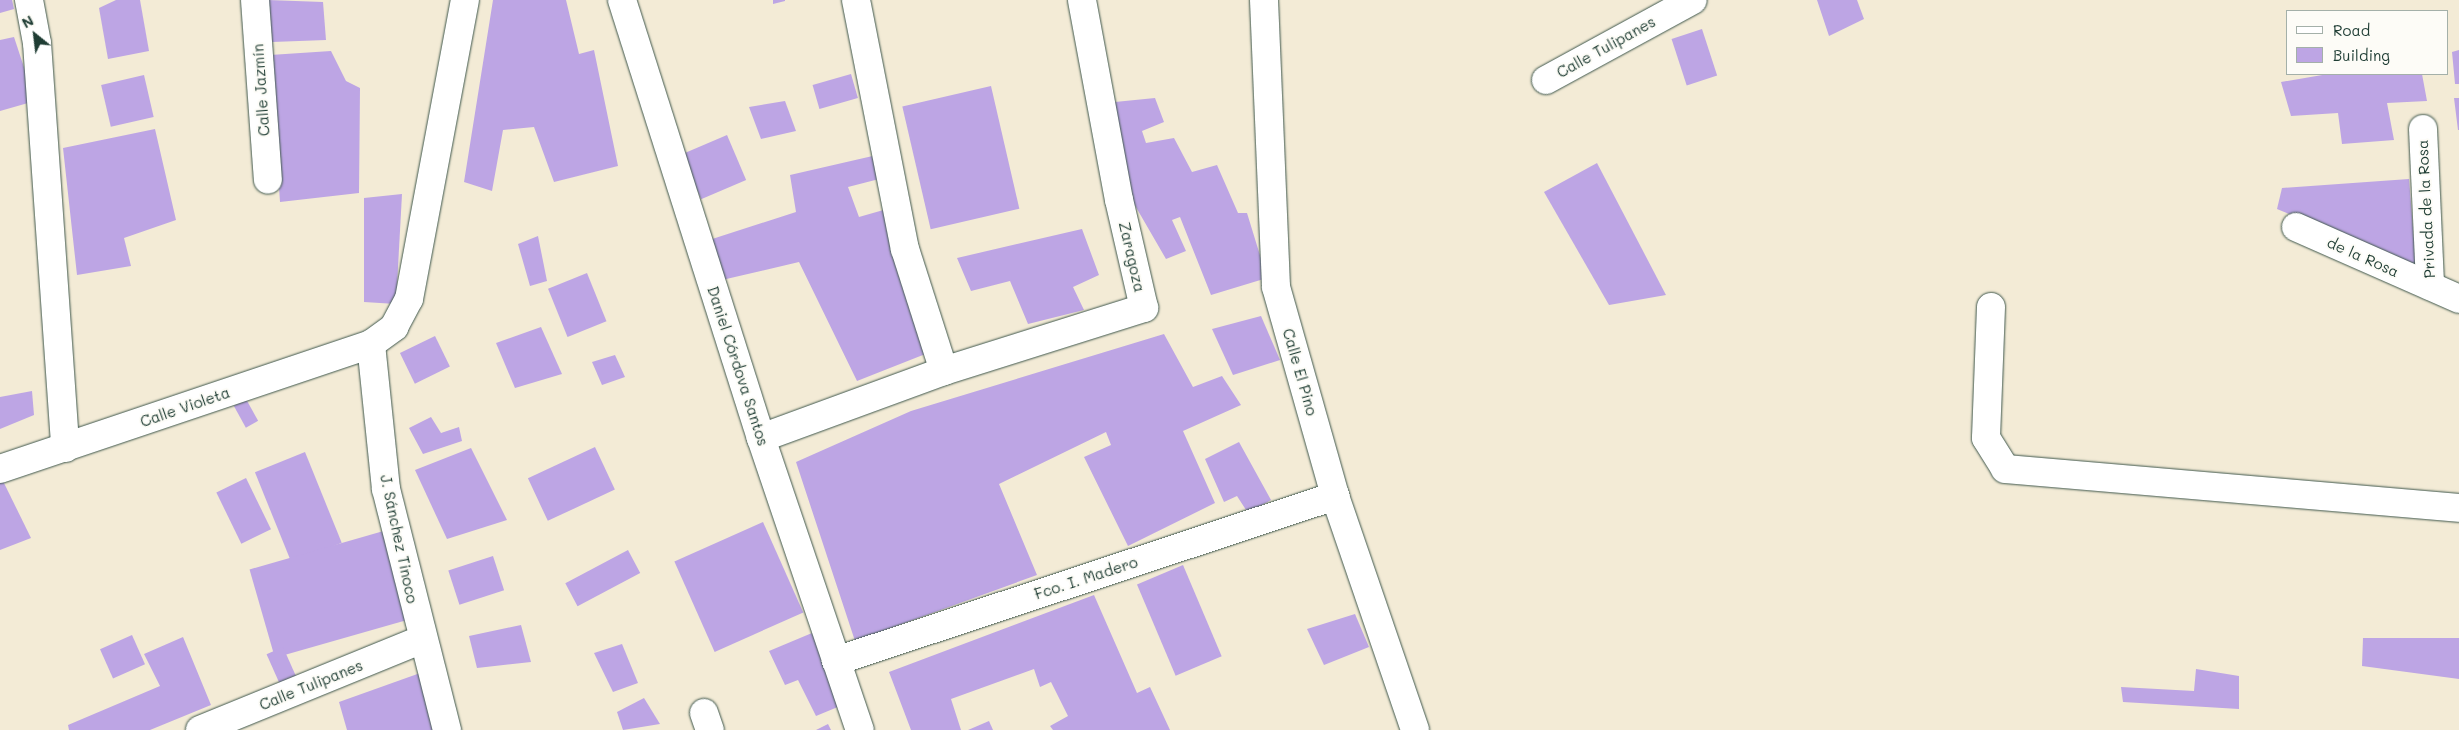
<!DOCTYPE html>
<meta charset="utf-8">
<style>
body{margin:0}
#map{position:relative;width:2459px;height:730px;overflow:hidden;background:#f3ebd6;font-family:Mali,sans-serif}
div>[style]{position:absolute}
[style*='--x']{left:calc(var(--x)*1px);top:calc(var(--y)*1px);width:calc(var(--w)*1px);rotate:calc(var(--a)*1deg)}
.building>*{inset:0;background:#bda5e4;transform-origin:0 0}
.roads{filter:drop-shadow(0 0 1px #3f574c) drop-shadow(0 0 1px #3f574c)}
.minor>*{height:28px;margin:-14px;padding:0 14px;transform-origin:14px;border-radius:14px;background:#fff}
span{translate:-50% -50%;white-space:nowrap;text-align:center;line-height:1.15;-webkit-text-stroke:4px #fdfcf7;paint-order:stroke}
.street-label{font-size:15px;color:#1f3d34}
.legend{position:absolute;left:2286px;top:10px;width:162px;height:65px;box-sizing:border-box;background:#fdfcf7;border:1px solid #a4b0a9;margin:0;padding:6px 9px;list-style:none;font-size:15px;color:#1f3d34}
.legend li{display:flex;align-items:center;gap:10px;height:25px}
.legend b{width:25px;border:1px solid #a4b0a9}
.north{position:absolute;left:10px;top:10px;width:50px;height:50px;-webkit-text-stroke:4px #fdfcf7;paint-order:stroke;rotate:331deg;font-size:14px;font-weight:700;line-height:20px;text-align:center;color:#1f3d34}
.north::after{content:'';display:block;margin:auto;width:18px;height:22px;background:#1f3d34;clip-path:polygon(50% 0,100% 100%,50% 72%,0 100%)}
</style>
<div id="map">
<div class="building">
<div style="clip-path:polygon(0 0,12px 0,14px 9px,0 13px)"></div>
<div style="clip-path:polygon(116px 0,140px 0,149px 51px,108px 59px,99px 8px)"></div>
<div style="clip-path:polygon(268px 0,323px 2px,326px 40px,272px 42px)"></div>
<div style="clip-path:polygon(493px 0,566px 0,579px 54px,594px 50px,618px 166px,554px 182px,534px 127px,503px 130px,492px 191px,464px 182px)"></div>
<div style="clip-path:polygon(773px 0,785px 0,785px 1px,773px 4px)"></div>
<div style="clip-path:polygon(1817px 0,1857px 0,1864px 19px,1829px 36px)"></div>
<div style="left:1702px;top:29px;width:49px;height:32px;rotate:72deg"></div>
<div style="clip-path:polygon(14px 37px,35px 101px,0 111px,0 40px)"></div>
<div style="clip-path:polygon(2459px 50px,2459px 84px,2455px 84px,2452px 52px)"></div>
<div style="clip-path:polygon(331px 51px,346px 81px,360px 88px,359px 193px,280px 202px,270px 55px)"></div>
<div style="left:851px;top:74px;width:25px;height:40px;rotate:74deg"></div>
<div style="clip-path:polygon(2328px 74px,2422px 74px,2427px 101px,2387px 103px,2394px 140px,2342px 144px,2338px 113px,2291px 116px,2281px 82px)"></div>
<div style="left:144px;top:75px;width:43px;height:44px;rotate:77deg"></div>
<div style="left:991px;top:86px;width:126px;height:91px;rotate:77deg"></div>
<div style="clip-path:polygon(1155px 98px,1164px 122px,1142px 131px,1146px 143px,1174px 138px,1192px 172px,1217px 165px,1238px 213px,1247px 213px,1267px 278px,1211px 295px,1180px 217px,1172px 220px,1186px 251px,1166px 259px,1122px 183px,1115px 102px)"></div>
<div style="clip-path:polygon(2454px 98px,2459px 98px,2459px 130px,2458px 130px)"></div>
<div style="clip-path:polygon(785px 101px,796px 131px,761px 139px,749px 107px)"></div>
<div style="clip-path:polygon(155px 129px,176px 220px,124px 238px,131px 266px,77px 275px,63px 148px)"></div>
<div style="left:727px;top:135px;width:49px;height:49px;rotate:67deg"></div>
<div style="clip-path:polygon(877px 155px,883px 178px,848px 187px,859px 217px,887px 209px,933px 351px,857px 381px,799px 262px,722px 280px,706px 241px,796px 212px,790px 175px)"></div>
<div style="clip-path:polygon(1597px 163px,1666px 295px,1609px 305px,1544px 192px)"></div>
<div style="clip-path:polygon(2409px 179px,2416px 265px,2277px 209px,2282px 188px)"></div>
<div style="clip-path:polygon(402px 194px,396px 304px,364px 302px,364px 198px)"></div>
<div style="clip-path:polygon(1082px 229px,1099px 275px,1073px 287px,1084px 310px,1028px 324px,1010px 281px,971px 291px,957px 258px)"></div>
<div style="clip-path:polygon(538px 236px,547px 281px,530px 286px,518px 244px)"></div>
<div style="left:587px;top:273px;width:52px;height:42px;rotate:68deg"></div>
<div style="clip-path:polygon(1261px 316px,1280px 360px,1233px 375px,1212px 329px)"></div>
<div style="clip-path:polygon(541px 327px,562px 374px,515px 388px,496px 343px)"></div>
<div style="clip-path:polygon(1164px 334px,1193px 387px,1222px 376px,1241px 405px,1183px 431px,1215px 503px,1128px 546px,1084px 457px,1111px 445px,1106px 432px,999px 484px,1037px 575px,855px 641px,796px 462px,911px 411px)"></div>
<div style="left:435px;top:336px;width:34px;height:39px;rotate:64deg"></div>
<div style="clip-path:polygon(615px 355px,625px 377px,602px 385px,592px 362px)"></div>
<div style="clip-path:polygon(32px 391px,34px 415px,0 429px,0 397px)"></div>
<div style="left:246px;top:399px;width:25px;height:14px;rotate:61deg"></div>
<div style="clip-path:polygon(431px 417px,441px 433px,459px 427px,462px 441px,423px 454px,409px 428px)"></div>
<div style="clip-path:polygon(1239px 442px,1271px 500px,1248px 513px,1237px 496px,1224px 502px,1205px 459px)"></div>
<div style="left:595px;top:447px;width:47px;height:74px;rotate:65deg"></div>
<div style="clip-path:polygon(471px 448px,507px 520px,447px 539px,415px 470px)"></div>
<div style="left:305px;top:452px;width:98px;height:54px;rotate:68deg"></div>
<div style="left:246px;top:478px;width:57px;height:33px;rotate:64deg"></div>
<div style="clip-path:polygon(2px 479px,31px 538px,0 550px,0 480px)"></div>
<div style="left:763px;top:522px;width:99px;height:97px;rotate:66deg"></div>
<div style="left:387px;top:530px;width:92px;height:143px;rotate:74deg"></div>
<div style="left:628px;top:550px;width:26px;height:71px;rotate:62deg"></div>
<div style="left:493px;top:556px;width:36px;height:47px;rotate:72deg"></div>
<div style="left:1183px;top:565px;width:99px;height:50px;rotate:67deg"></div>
<div style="clip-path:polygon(1094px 595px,1137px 693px,1150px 687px,1170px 730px,1053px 730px,1050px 726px,1068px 716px,1051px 682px,1040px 687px,1034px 669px,951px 699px,961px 730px,911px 730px,889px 672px)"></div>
<div style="clip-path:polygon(1355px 614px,1369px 647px,1324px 665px,1307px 629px)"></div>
<div style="clip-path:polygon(521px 625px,531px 662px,477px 668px,469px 636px)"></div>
<div style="clip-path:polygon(812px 633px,845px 704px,816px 716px,798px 680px,785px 685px,769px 651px)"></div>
<div style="left:132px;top:635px;width:32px;height:35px;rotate:66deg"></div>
<div style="clip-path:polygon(183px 637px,211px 705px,150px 730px,69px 730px,68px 725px,160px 686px,144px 654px)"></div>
<div style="clip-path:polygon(2363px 638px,2459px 638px,2459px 679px,2362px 666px)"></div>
<div style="clip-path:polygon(622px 644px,638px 683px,613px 692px,594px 653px)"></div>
<div style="left:283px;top:647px;width:32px;height:18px;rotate:66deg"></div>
<div style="clip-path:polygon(2196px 669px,2239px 676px,2239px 709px,2123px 702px,2121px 687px,2194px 691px)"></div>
<div style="clip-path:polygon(423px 672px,438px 730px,347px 730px,339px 702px)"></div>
<div style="clip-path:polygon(644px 698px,660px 724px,623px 730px,617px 712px)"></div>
<div style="clip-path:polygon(989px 721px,993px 730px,968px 730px)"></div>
<div style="clip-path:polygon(828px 724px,831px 730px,816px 730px)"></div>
</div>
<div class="roads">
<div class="minor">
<div style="--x:29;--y:0;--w:44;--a:79.5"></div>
<div style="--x:37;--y:43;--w:406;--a:86"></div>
<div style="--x:255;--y:0;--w:180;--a:85.9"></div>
<div style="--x:622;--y:0;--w:460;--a:72.4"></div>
<div style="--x:761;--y:438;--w:308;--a:71.3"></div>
<div style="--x:856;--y:0;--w:254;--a:78.9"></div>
<div style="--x:905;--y:249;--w:128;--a:72.3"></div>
<div style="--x:1264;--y:0;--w:287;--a:87.6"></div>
<div style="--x:1276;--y:287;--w:217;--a:74.2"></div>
<div style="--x:1335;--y:496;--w:247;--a:71.1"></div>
<div style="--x:1546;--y:80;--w:167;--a:-28.6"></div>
<div style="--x:2423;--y:129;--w:157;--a:87.4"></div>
<div style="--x:2296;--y:227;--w:178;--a:23.8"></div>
<div style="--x:1991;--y:307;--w:131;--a:92.2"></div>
<div style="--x:1986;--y:438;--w:36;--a:58"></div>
<div style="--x:2005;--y:469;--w:456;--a:4.9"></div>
<div style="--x:371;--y:344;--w:146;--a:84.1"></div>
<div style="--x:386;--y:489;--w:249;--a:75.8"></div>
<div style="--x:761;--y:438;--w:195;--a:-20.1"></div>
<div style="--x:944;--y:371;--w:210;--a:-17.5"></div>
<div style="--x:1144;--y:308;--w:111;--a:-103"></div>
<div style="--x:1119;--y:200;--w:203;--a:-100.5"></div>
<div style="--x:0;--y:469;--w:391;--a:-18.6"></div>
<div style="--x:371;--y:344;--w:29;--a:-36"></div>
<div style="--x:394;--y:327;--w:32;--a:-62"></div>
<div style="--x:409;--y:299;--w:304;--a:-79.4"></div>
<div style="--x:836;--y:661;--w:526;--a:-18.3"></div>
<div style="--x:704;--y:713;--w:18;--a:71"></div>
<div style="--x:200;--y:730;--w:239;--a:-22.2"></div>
</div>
</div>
<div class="street-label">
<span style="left:1606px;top:47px;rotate:-29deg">Calle Tulipanes</span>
<span style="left:261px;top:90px;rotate:-94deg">Calle Jazmín</span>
<span style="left:2426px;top:209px;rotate:-93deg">Privada de la Rosa</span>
<span style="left:1132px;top:257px;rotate:77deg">Zaragoza</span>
<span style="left:2363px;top:257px;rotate:24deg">de la Rosa</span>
<span style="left:738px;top:366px;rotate:72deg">Daniel Córdova Santos</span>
<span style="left:1300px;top:372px;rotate:74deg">Calle El Pino</span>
<span style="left:185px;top:407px;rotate:-19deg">Calle Violeta</span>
<span style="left:399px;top:539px;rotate:78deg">J. Sánchez Tinoco</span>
<span style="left:1086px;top:578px;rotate:-18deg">Fco. I. Madero</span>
<span style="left:311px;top:685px;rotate:-22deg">Calle Tulipanes</span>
</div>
<ul class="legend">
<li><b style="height:6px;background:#fff"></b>Road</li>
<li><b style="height:14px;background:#bda5e4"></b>Building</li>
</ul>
<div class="north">N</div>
</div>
